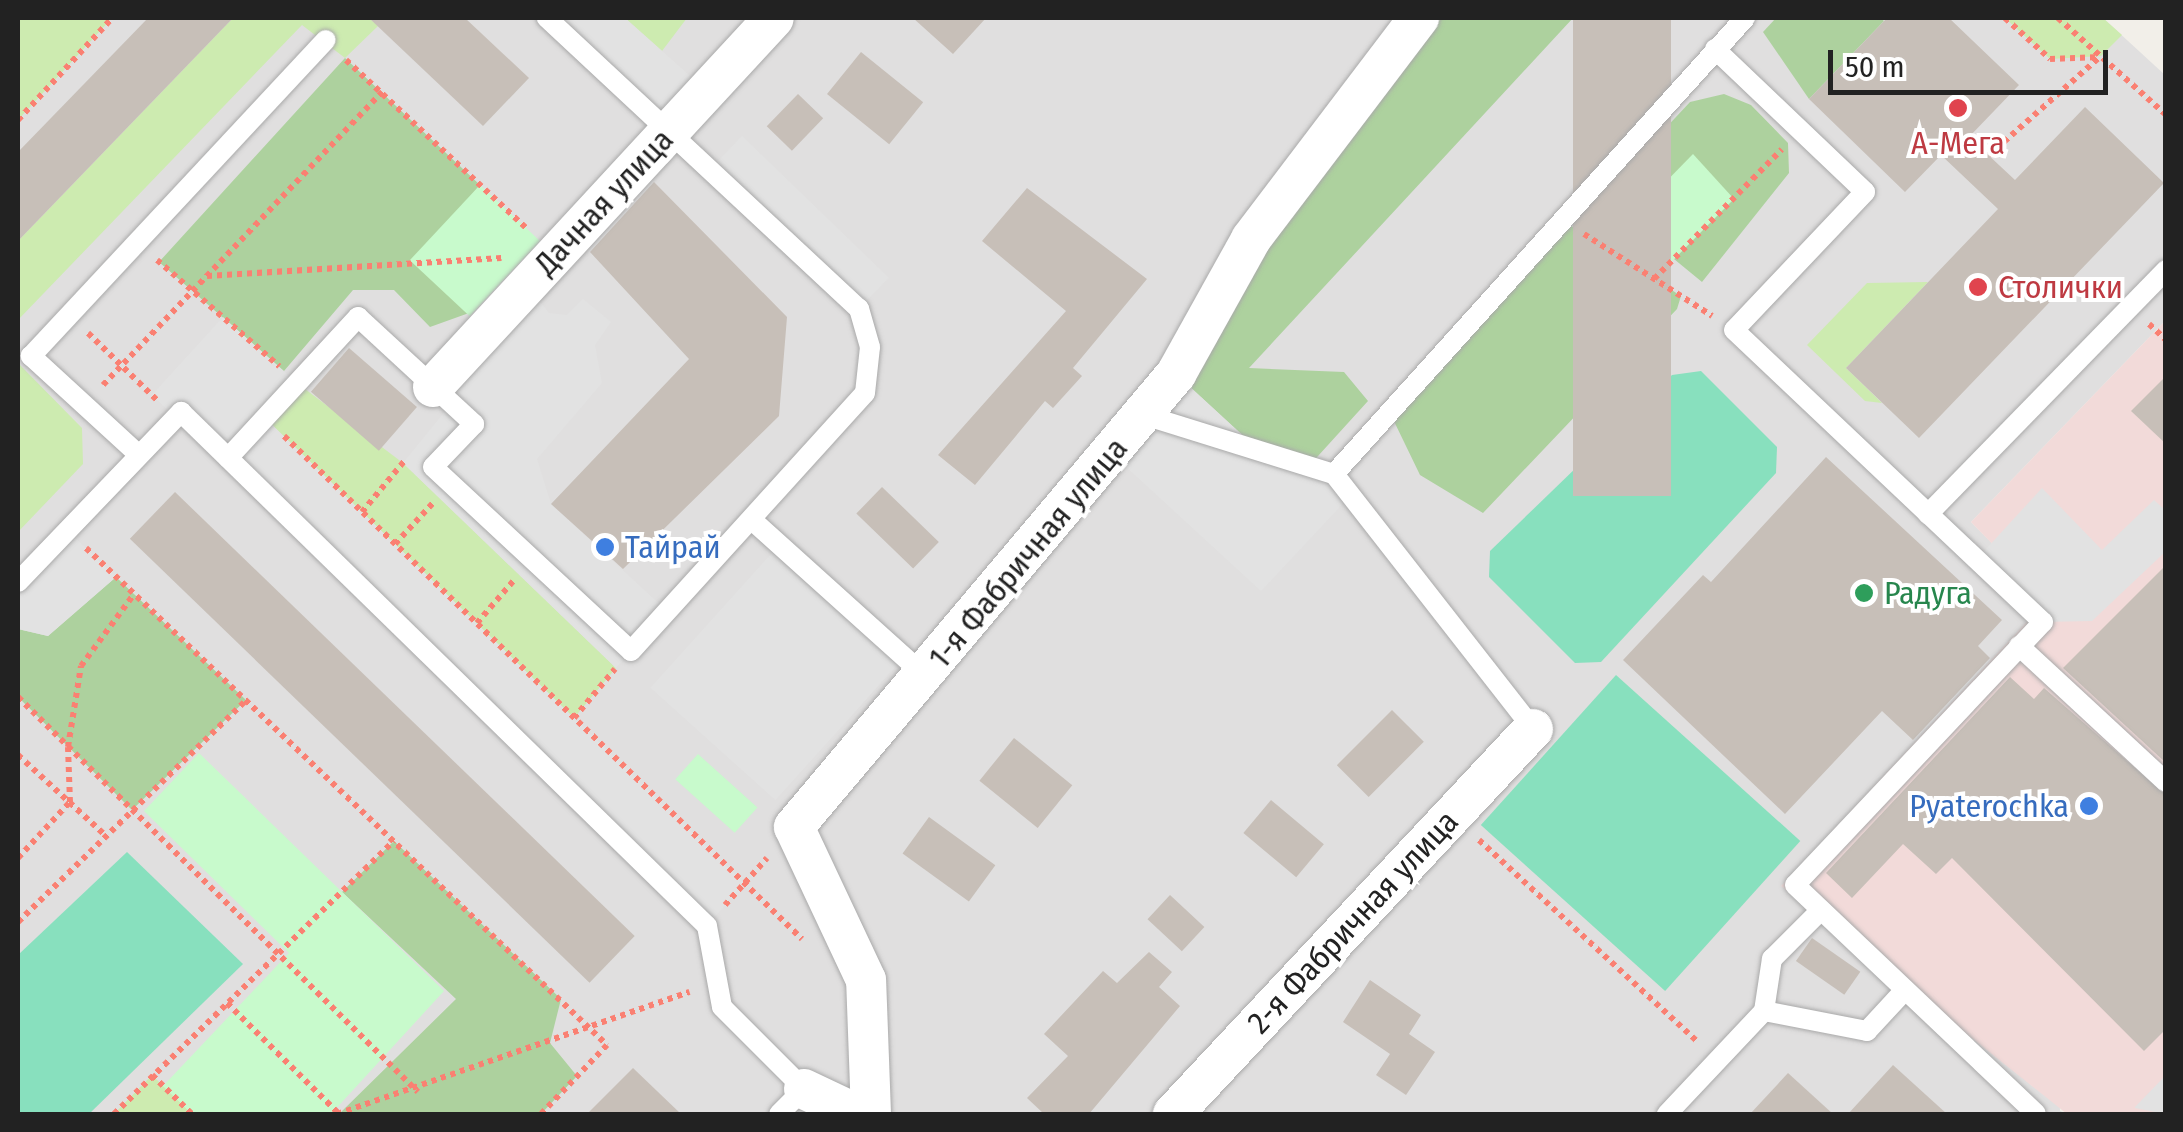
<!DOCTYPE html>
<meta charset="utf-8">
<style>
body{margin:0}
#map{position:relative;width:2183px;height:1132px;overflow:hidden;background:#f2efe9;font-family:"Fira Sans Condensed",sans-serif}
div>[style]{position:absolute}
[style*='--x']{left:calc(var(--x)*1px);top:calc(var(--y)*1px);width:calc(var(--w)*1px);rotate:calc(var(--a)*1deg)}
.residential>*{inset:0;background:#e0dfdf}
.commercial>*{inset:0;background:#f2dad9}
.grass>*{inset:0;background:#cdebb0}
.forest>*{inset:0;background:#add19e}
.park>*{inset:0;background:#c8facc;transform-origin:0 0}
.pitch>*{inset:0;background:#88e0be;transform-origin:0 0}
.parking>*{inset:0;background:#e2e2e2;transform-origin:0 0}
.building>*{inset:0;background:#c7bfb8;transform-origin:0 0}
.path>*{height:6px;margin-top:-3px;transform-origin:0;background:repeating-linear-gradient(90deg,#fa8072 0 5px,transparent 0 10px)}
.roads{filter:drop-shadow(0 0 2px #a9a9a9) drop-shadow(0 0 2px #a9a9a9)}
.lane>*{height:20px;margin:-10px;padding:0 10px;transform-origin:10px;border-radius:10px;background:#fff}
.street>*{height:40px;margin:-20px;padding:0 20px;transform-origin:20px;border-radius:20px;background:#fff}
.dots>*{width:28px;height:28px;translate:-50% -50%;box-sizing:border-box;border:5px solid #fff;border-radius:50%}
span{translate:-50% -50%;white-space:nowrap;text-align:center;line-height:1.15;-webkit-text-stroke:8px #fff;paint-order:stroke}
.health-label{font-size:32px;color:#be3a42}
.left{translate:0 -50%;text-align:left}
.street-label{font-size:32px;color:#222}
.shop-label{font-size:32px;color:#366cbe}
.right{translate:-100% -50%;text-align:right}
.leisure-label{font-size:32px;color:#27864d}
.frame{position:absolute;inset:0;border:20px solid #222;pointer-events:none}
.scale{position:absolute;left:1828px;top:50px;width:280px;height:45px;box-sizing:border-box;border:5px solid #222;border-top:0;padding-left:12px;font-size:30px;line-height:35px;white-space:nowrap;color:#222;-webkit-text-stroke:8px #fff;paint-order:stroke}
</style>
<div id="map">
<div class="residential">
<div style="clip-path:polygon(52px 18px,2103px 18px,2165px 75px,2165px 321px,1971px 522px,2047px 599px,2060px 1111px,2067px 1114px,18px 1114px,18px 59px)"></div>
</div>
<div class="commercial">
<div style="clip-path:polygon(2165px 321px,2165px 1114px,2067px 1114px,1781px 886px,2047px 600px,1971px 522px)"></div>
</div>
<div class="grass">
<div style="clip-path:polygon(18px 18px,112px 18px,18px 120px)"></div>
<div style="clip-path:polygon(233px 18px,369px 18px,378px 26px,345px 58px,302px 25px,18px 320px,18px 241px)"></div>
<div style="clip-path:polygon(625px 18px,687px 18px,662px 51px)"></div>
<div style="clip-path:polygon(2005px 18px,2103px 18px,2122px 35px,2101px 56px,2050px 59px)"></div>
<div style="clip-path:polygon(1928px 282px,1846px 368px,1882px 403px,1865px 401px,1807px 345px,1867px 283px)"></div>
<div style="clip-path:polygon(18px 363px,82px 428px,83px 464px,18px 532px)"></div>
<div style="clip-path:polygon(297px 383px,403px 463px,616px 668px,574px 718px,265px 418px)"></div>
<div style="clip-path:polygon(152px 1075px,192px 1114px,114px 1114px)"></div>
</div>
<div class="forest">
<div style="clip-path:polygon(1419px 18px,1573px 18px,1249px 368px,1344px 372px,1368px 401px,1308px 467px,1264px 455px,1176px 374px)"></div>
<div style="clip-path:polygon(1776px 18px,1880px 18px,1884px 21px,1809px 99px,1763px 32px)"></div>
<div style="clip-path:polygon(345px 58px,480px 185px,414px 263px,469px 313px,430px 327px,394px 290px,353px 290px,284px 371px,159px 262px)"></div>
<div style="clip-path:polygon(1724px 94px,1751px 105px,1788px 143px,1789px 173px,1702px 282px,1674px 259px,1733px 199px,1603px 246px,1681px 296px,1677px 309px,1483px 513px,1420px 475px,1390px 413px,1561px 220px,1573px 227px,1690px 102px)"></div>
<div style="clip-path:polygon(116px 577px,246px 700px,132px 810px,18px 697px,18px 629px,48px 636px)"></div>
<div style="clip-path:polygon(394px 841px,561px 999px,550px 1043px,577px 1076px,541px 1114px,339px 1114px,456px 999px,342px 892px)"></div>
</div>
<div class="park">
<div style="clip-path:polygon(1693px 154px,1734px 199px,1654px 279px,1603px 246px)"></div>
<div style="left:480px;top:185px;width:82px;height:103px;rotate:43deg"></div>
<div style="clip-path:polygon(199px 753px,444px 991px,331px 1114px,192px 1114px,163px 1086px,289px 953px,144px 811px)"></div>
<div style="left:698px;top:754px;width:80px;height:34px;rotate:42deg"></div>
</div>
<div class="pitch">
<div style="clip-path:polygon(1701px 371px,1777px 447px,1776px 473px,1601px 662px,1575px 663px,1489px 577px,1490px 551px,1672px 375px)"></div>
<div style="left:1616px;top:675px;width:248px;height:202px;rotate:42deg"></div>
<div style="clip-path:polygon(127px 852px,243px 964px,89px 1114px,18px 1114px,18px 955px)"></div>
</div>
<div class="parking">
<div style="clip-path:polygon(555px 18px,625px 18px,706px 90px,671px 130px)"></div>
<div style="left:742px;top:136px;width:204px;height:43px;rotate:44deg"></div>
<div style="clip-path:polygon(527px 285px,549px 313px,567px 315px,583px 299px,611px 322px,595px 345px,602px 383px,537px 459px,551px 504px,667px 611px,616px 668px,403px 463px,451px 404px,433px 387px)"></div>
<div style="clip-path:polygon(223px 317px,297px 383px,265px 418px,744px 883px,707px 926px,152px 395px)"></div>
<div style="clip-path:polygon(1176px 374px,1264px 455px,1334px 474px,1351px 495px,1261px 591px,1111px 453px)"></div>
<div style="clip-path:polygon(2042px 488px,2102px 550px,2154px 500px,2165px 510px,2165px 552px,2092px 621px,2043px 622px,1976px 560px)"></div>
<div style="clip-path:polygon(67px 530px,116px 577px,48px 636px,18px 629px,18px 582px)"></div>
<div style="left:779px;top:545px;width:168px;height:192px;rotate:42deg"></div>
<div style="clip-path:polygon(2165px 1076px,2165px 1114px,2135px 1108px,2135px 1107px)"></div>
</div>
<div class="building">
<div style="clip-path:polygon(148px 18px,233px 18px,18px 241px,18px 152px)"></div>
<div style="clip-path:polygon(369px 18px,465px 18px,529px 78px,483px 126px)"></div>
<div style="clip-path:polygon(913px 18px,986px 18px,953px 54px)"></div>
<div style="left:1573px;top:18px;width:98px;height:478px"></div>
<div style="clip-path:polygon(1887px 18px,1949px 18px,2019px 85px,1969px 137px,2015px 180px,2085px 107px,2164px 183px,1919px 438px,1846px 368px,1998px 209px,1941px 155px,1905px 192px,1809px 99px)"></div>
<div style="left:861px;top:52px;width:80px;height:54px;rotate:39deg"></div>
<div style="left:798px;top:94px;width:35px;height:45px;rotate:44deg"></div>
<div style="clip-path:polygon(654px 182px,787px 317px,779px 416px,623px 569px,551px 504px,689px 359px,590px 252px)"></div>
<div style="clip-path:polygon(1027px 188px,1147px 279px,1073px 368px,1082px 376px,1053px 408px,1045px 401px,975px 485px,938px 455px,1066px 311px,982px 241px)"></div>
<div style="left:349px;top:348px;width:90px;height:58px;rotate:41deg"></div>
<div style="clip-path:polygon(2166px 376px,2166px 444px,2131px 411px)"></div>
<div style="clip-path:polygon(1826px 457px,2002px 620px,1978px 646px,1990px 658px,1913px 740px,1882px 711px,1785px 814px,1623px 660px,1703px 575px,1711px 582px)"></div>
<div style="left:882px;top:487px;width:79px;height:37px;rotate:44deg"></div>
<div style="left:175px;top:492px;width:639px;height:65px;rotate:44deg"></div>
<div style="clip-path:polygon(2166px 565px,2166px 763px,2063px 668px)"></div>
<div style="clip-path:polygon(2010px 677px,2034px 699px,2044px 688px,2166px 795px,2166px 1029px,2144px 1051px,1952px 858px,1936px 874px,1903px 844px,1852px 898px,1826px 873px)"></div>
<div style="left:1392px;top:710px;width:45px;height:78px;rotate:45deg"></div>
<div style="left:1014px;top:738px;width:75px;height:55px;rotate:39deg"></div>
<div style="left:1271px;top:800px;width:69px;height:43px;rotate:40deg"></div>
<div style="left:929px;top:817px;width:82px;height:45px;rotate:36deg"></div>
<div style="left:1170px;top:895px;width:47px;height:33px;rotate:43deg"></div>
<div style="left:1812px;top:938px;width:59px;height:28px;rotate:35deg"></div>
<div style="clip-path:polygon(1149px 952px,1172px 972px,1159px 987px,1180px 1006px,1089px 1114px,1044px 1114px,1027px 1098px,1068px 1056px,1044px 1034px,1103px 971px,1117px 983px)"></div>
<div style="clip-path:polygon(1370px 980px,1421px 1015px,1409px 1034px,1435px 1052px,1406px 1095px,1376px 1075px,1390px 1054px,1343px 1022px)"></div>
<div style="clip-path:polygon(1893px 1065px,1947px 1114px,1848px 1114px)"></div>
<div style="clip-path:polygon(633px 1068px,681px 1114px,587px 1114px)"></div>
<div style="clip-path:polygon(1788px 1073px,1833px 1114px,1750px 1114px)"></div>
</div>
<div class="path">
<div style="--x:2005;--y:18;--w:61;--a:42.3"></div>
<div style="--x:2050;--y:59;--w:50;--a:-2.3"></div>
<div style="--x:2058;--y:18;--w:145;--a:41.9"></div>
<div style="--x:346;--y:60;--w:248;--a:43"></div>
<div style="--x:18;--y:120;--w:139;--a:-47.3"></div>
<div style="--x:1989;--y:155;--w:149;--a:-41.5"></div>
<div style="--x:1584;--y:234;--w:152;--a:32.6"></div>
<div style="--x:157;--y:260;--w:162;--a:41"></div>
<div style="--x:207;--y:276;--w:295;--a:-3.5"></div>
<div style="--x:1654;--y:279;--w:182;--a:-45.4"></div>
<div style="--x:2149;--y:324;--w:23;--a:43"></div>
<div style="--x:88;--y:333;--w:98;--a:44.2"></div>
<div style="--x:103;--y:385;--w:405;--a:-46.4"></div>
<div style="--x:284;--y:436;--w:722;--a:44.16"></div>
<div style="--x:362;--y:512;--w:69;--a:-50.3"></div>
<div style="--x:395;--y:544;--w:56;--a:-47.2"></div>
<div style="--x:86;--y:548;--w:720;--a:43.65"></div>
<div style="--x:607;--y:1045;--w:95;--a:133.7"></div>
<div style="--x:477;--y:623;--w:58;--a:-49.2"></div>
<div style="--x:18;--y:697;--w:562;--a:44.64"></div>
<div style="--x:574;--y:718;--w:64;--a:-50.1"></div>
<div style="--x:18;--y:755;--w:120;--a:42.6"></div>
<div style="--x:1479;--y:840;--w:298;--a:42.7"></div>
<div style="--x:18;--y:858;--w:76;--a:-47.1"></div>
<div style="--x:70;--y:802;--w:55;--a:-92.1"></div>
<div style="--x:68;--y:747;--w:82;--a:-80.9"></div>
<div style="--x:81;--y:666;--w:89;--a:-53.6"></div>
<div style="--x:725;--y:905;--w:63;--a:-48.2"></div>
<div style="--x:18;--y:922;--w:318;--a:-44.2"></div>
<div style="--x:227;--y:1003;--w:158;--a:44.7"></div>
<div style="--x:152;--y:1075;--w:56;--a:44.3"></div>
<div style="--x:114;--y:1114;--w:391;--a:-44.3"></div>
<div style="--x:337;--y:1114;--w:373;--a:-19.1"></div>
</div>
<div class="roads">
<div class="lane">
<div style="--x:1715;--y:49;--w:207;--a:43.6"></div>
<div style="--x:1865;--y:192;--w:190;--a:133.5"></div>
<div style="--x:1734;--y:330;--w:425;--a:43.4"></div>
<div style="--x:2043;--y:622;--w:361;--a:133.3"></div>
<div style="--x:1795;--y:885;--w:332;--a:43.5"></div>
<div style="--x:1144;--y:415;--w:199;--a:17.3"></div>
<div style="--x:1334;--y:474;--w:323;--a:52"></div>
<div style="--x:139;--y:455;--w:147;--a:-137.5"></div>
<div style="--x:31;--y:356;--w:432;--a:-47"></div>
<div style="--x:228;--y:458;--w:192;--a:-47.3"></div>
<div style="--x:358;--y:317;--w:158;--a:42.7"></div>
<div style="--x:474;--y:424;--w:59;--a:133.6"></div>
<div style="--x:433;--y:467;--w:270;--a:42.9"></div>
<div style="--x:631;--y:651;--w:348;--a:-47.8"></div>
<div style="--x:865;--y:393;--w:46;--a:-83.8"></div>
<div style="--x:870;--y:347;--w:40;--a:-106"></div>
<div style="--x:859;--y:309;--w:427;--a:-137"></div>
<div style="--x:1334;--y:474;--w:614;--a:-47.97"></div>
<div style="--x:1928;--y:514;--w:341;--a:-45.7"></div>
<div style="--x:752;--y:520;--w:233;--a:42"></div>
<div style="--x:18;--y:582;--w:236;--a:-46.2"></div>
<div style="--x:181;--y:412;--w:735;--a:44.34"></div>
<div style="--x:707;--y:926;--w:82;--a:79.5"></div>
<div style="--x:722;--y:1007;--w:116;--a:45"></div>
<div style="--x:804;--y:1089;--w:35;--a:135"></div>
<div style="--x:2019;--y:646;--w:200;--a:42.8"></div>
<div style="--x:1764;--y:1011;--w:105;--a:11"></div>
<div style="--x:1867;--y:1031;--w:56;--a:-47.2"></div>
<div style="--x:1667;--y:1114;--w:141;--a:-46.7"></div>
<div style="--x:1764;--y:1011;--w:53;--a:-81.3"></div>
<div style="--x:1772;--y:959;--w:69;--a:-45"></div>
</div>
<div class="street">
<div style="--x:433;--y:387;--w:502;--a:-47.26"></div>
<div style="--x:804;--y:1089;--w:59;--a:25.3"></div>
<div style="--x:871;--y:1114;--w:134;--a:-92.1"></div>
<div style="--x:866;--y:980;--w:169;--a:-115.2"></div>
<div style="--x:794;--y:827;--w:593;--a:-49.86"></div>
<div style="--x:1176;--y:374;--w:154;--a:-60.9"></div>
<div style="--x:1251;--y:239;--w:278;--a:-52.8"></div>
<div style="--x:1173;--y:1114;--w:527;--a:-46.92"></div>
</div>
</div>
<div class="dots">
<div style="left:1958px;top:108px;background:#e0444e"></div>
<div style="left:1978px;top:287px;background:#e0444e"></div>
<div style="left:605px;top:547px;background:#3f7fe0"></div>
<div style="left:1864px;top:593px;background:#2e9e5b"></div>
<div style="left:2089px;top:806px;background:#3f7fe0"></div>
</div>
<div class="health-label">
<span style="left:1958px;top:143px">А-Мега</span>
<span class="left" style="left:1998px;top:287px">Столички</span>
</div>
<div class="street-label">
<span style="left:604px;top:202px;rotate:-47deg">Дачная улица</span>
<span style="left:1028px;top:553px;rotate:-50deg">1-я Фабричная улица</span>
<span style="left:1353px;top:922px;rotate:-47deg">2-я Фабричная улица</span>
</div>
<div class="shop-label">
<span class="left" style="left:625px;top:547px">Тайрай</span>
<span class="right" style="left:2069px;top:806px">Pyaterochka</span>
</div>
<div class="leisure-label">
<span class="left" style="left:1884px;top:593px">Радуга</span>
</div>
<div class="frame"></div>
<div class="scale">50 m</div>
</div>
